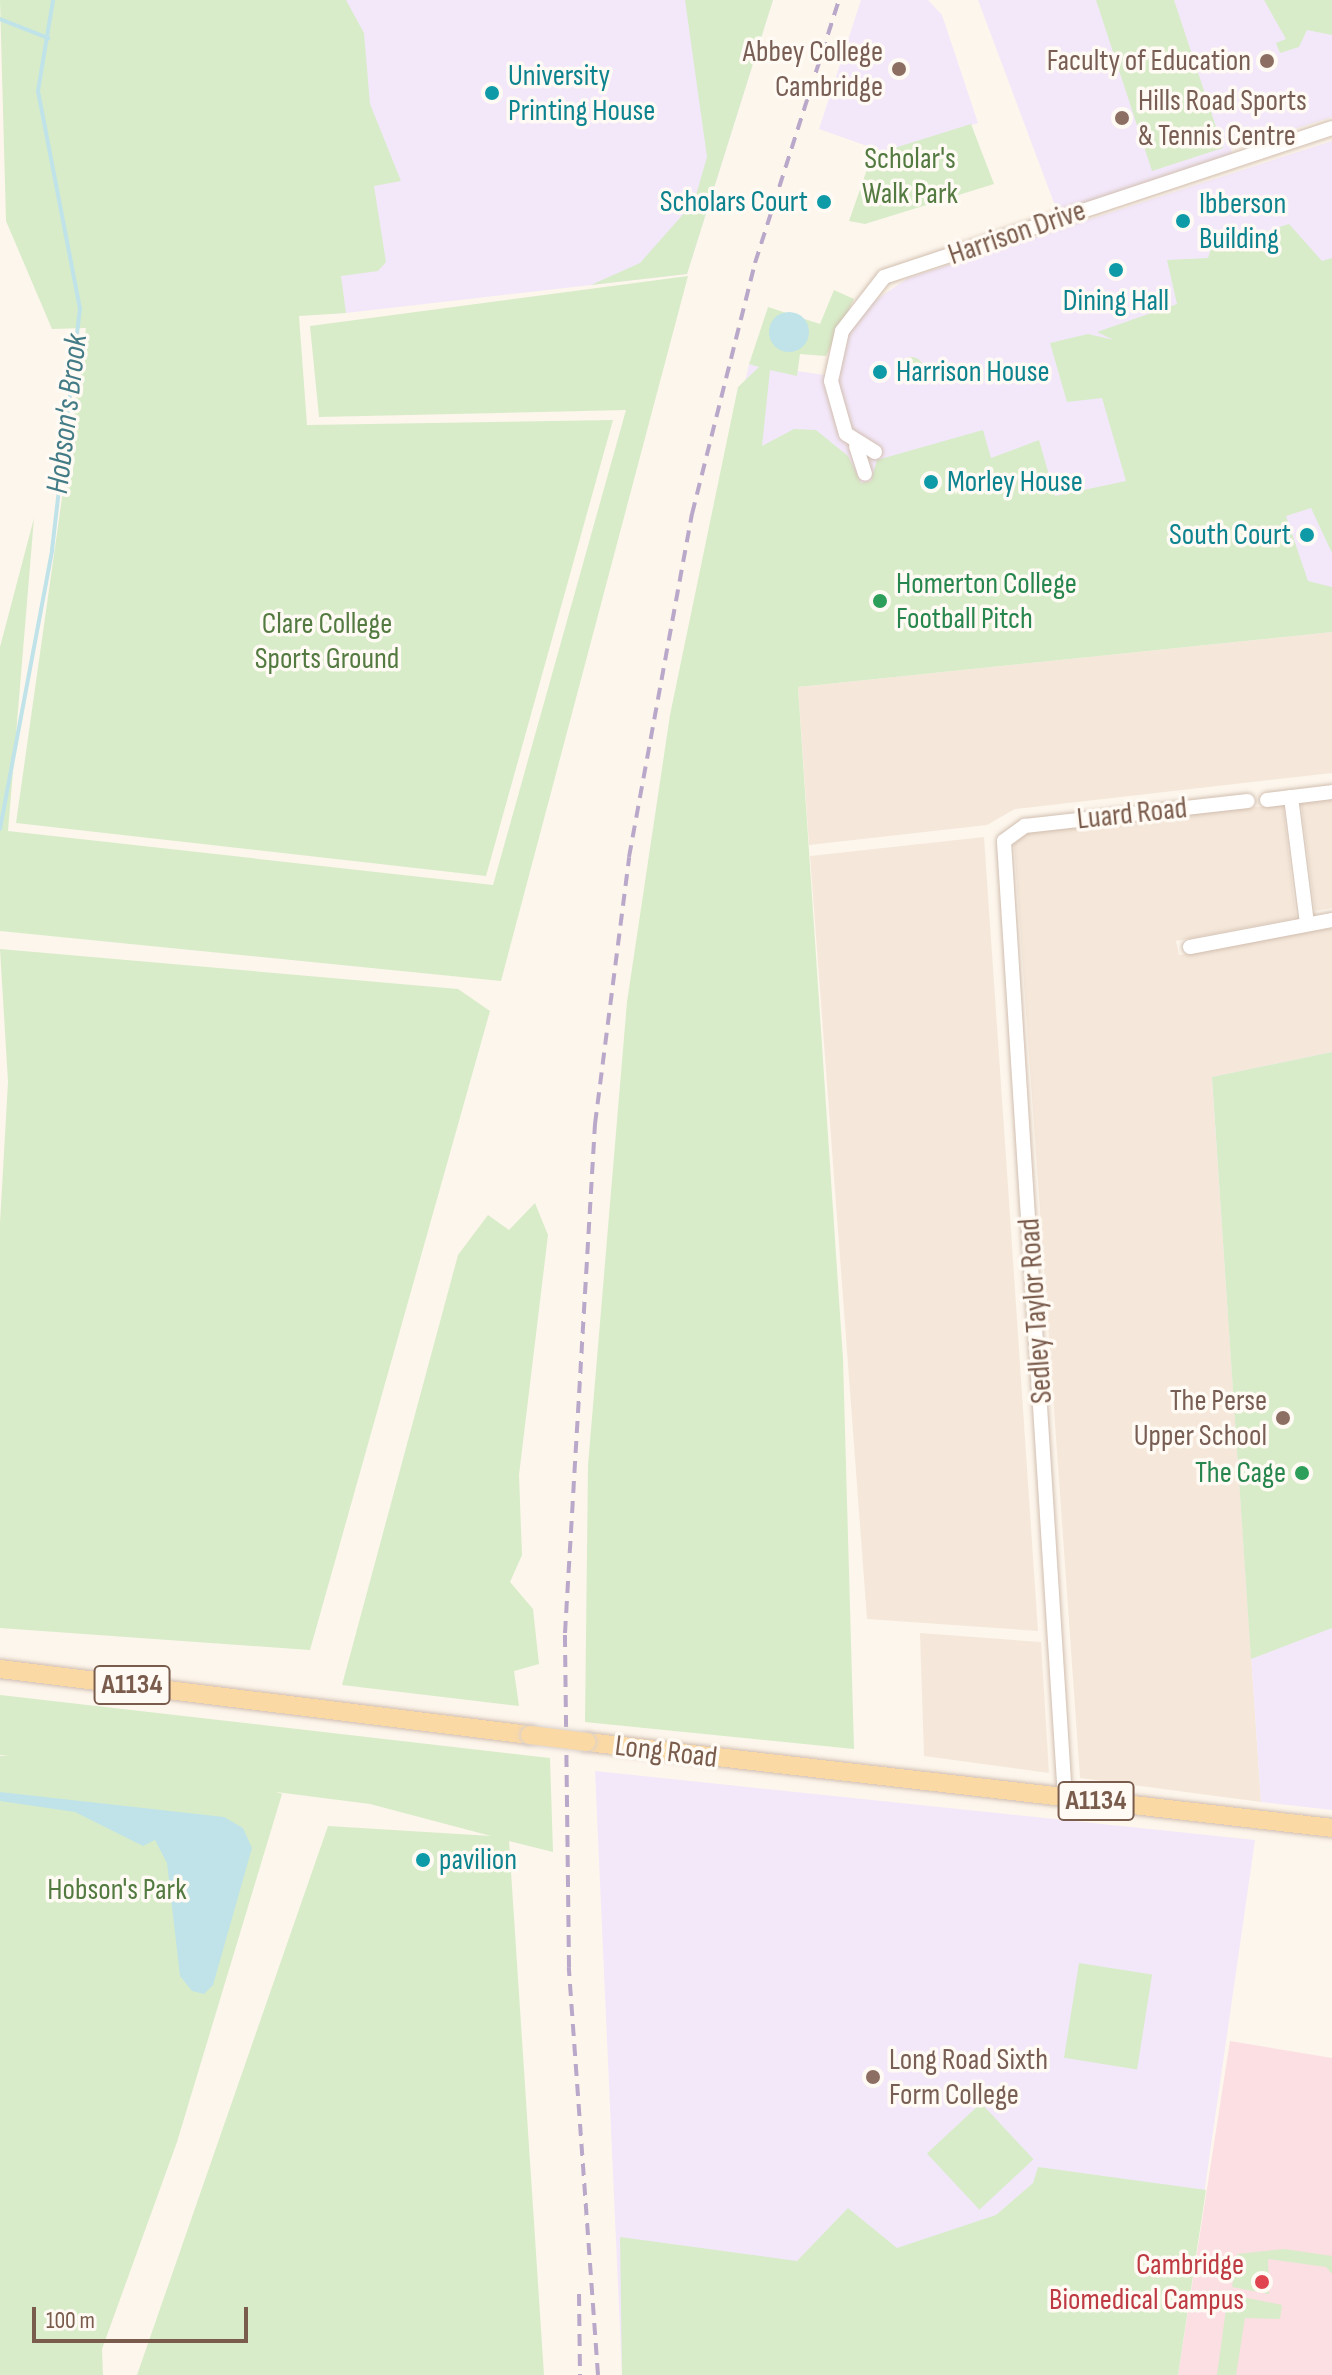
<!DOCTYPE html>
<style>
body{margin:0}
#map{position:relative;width:1332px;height:2375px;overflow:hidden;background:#fdf6ec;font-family:"Sofia Sans Condensed",sans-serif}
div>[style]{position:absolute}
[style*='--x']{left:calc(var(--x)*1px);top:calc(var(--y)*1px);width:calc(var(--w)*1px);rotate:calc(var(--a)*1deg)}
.residential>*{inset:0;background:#f5e8da}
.education>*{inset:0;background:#f3e8fa}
.medical>*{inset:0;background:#fbdfe3}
.green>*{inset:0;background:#d8ecc9;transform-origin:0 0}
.round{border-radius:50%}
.water>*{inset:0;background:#bfe3e8}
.stream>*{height:4px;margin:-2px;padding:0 2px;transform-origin:2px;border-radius:2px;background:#bfe3e8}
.roads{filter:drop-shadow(0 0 2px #d1beb0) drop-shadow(0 0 2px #d1beb0)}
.minor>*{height:14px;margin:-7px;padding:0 7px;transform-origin:7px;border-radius:7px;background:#fff}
.major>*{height:18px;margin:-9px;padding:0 9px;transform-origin:9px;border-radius:9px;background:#fbd9a5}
.rail>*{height:4px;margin-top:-2px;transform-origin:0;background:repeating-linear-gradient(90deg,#b9a8c9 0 12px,transparent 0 20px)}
.bridges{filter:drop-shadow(0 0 2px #dad1cd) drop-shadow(0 0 2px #dad1cd)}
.major-bridge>*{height:18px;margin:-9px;padding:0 9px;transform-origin:9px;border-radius:9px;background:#fbd9a5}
.dots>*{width:22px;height:22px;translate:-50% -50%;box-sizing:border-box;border:4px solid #fffaf3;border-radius:50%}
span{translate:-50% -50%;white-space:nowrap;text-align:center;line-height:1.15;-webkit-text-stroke:7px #fffaf3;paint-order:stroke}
.shield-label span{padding:2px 6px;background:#fffaf3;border:2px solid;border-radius:6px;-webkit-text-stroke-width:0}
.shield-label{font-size:28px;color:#7a5c4d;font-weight:700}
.education-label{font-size:30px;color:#785e54}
.right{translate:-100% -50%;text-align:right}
.left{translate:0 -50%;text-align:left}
.culture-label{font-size:30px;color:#0d838f}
.park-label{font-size:30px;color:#537a41}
.street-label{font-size:30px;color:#7a5c4d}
.leisure-label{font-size:30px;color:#27864d}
.health-label{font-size:30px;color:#be3a42}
.water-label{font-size:32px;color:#437c86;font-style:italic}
.scale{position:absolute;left:32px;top:2307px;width:216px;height:36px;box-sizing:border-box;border:4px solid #7a5c4d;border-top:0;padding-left:10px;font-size:24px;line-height:28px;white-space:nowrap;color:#7a5c4d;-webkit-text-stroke:6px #fffaf3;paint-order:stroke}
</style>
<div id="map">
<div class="residential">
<div style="clip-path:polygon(1332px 632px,1332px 773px,1015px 809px,987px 825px,809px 845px,798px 687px)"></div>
<div style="clip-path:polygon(1332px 798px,1332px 908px,1315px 911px,1301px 802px)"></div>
<div style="clip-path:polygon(1283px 804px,1296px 918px,1176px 941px,1179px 955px,1332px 928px,1332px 1052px,1212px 1078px,1261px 1802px,1080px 1778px,1014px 842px,1023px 832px)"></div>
<div style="clip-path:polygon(984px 837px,1009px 1201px,1038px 1631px,867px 1619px,810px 856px)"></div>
<div style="clip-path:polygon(920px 1633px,1041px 1642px,1049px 1773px,924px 1756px)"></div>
</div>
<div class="education">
<div style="clip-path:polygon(62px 0,773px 0,687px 274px,346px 313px,86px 324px)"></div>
<div style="clip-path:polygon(861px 0,928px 0,942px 15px,978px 123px,884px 152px,819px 129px)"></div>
<div style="clip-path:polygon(978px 0,1332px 0,1332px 117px,1231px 149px,1234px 160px,1060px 219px)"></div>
<div style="clip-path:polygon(1332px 141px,1332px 632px,677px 693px,749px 364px,838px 377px,840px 348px,863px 309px,908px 278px)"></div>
<div style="clip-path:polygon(1332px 1052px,1332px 1810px,1261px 1802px,1212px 1077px)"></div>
<div style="clip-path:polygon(595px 1771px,1255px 1840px,1178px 2375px,622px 2375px)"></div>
</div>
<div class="medical">
<div style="clip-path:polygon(1230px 2041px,1332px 2058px,1332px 2375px,1178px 2375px)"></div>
</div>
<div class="green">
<div style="clip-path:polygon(0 0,346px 0,364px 33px,370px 104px,401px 181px,374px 186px,386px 262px,378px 271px,341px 276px,346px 313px,299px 316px,307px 425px,613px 420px,486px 876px,16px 823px,86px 328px,52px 329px,6px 221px)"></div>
<div style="clip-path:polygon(685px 0,773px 0,687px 274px,591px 285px,640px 263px,694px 202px,707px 157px)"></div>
<div style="clip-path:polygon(1096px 0,1174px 0,1223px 148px,1152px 171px)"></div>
<div style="clip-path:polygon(1264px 0,1332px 0,1332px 35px,1307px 30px,1299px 47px,1280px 53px,1276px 43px,1286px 39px)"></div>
<div style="clip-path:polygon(971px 124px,994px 184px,865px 224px,849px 221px,872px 155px)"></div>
<div style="clip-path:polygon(1289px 224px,1322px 261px,1332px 258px,1332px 553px,1311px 508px,1286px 516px,1308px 581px,1332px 587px,1332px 632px,798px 687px,843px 1359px,854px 1749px,585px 1722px,588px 1465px,627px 1002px,670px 715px,738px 387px,759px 367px,749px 364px,768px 307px,820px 324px,834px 290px,854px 299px,826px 356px,800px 354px,797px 376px,770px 370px,762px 446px,794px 429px,816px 430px,848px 456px,861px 483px,871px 481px,877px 460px,983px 430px,991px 458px,1039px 440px,1055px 496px,1126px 481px,1102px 398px,1067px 402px,1050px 343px,1088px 334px,1114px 340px,1097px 332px,1177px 304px,1167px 260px,1208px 258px,1211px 249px)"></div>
<div style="clip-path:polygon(688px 276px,501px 981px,0 931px,0 647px,34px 518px,8px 831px,493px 885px,626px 410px,319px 417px,310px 326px)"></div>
<div class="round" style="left:898px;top:357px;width:26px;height:26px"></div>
<div style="clip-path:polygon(0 949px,458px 989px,490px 1011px,310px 1650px,0 1628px,0 1223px,8px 1082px)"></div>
<div style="clip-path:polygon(1332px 1052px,1332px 1628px,1251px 1659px,1212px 1077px)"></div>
<div style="clip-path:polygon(535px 1203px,548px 1235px,519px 1475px,522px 1555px,510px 1582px,533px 1609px,539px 1664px,514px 1671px,519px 1706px,342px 1685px,458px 1255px,488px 1215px,509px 1230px)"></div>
<div style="clip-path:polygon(0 1695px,550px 1758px,553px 1852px,509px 1841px,544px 2375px,137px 2375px,328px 1826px,491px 1836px,370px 1804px,276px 1792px,282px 1794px,177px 2142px,102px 2349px,103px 2375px,0 2375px,0 1756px,9px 1756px,0 1755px)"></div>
<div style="left:1079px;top:1963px;width:74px;height:96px;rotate:9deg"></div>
<div style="left:981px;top:2103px;width:77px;height:74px;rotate:47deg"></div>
<div style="clip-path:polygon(1038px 2167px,1206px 2190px,1178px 2375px,622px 2375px,620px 2237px,797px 2261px,848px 2208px,897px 2248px,996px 2215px,1033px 2183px)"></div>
<div style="clip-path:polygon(1284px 2249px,1332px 2256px,1332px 2274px,1326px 2267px,1268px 2259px,1269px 2294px,1232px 2287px,1237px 2254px)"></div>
<div style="clip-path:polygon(1228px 2294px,1282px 2305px,1280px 2319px,1245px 2318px,1236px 2375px,1217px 2375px)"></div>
</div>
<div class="water">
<div class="round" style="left:769px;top:312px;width:40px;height:40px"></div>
<div style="clip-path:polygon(0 1792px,224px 1817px,243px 1828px,252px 1848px,213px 1985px,204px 1994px,192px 1991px,180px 1976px,167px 1863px,155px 1840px,143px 1846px,75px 1812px,0 1801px)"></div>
</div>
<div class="stream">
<div style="--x:0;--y:19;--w:52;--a:21.6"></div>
<div style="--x:0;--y:829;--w:284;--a:-79.4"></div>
<div style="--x:52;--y:550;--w:243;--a:-83.4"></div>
<div style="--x:80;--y:309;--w:222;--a:-100.9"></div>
<div style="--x:38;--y:91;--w:92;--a:-80.6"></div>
</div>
<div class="roads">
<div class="minor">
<div style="--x:856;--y:446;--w:29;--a:72"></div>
<div style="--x:875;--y:452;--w:34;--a:-148"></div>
<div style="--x:846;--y:434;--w:55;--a:-105.8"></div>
<div style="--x:831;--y:381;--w:51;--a:-77.6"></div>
<div style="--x:842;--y:331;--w:68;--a:-52.1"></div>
<div style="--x:884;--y:277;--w:472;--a:-18.4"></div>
<div style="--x:1291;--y:797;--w:128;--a:82.8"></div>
<div style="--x:1267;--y:800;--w:65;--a:-7"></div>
<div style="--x:1190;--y:947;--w:145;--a:-10.8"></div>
<div style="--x:1065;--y:1798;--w:959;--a:-93.65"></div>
<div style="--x:1004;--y:841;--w:26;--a:-36"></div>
<div style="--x:1025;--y:826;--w:224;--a:-6.4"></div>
</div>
<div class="major">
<div style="--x:0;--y:1669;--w:534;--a:7.1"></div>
<div style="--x:587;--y:1742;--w:750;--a:6.58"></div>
</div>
</div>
<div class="rail">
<div style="--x:579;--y:2294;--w:81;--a:89.3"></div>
<div style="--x:598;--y:2375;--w:409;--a:-94.1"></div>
<div style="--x:569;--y:1967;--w:334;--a:-90.7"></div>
<div style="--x:565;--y:1633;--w:510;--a:-86.63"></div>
<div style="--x:595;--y:1124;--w:269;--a:-82.7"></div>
<div style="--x:629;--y:857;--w:349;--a:-79.6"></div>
<div style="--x:692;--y:514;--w:259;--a:-75.9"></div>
<div style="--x:755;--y:263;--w:276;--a:-72.3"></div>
</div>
<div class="bridges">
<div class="major-bridge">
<div style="--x:530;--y:1735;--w:57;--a:7"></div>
</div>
</div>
<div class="dots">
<div style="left:1267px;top:61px;background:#8d6e63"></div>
<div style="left:899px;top:69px;background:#8d6e63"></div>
<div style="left:492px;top:93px;background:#0f9aa8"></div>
<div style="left:1122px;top:118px;background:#8d6e63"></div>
<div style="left:824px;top:202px;background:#0f9aa8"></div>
<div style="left:1183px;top:221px;background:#0f9aa8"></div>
<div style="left:1116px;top:270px;background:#0f9aa8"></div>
<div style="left:880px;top:372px;background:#0f9aa8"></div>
<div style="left:931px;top:482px;background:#0f9aa8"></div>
<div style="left:1307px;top:535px;background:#0f9aa8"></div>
<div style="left:880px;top:601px;background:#2e9e5b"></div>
<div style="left:1283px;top:1418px;background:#8d6e63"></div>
<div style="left:1302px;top:1473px;background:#2e9e5b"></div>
<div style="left:423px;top:1860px;background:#0f9aa8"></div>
<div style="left:873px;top:2077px;background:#8d6e63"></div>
<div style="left:1262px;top:2282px;background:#e0444e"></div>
</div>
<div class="shield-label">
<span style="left:132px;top:1685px">A1134</span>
<span style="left:1096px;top:1801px">A1134</span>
</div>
<div class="education-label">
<span class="right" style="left:883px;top:69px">Abbey College<br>Cambridge</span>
<span class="right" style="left:1251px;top:61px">Faculty of Education</span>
<span class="left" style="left:1138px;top:118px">Hills Road Sports<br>&amp; Tennis Centre</span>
<span class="right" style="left:1267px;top:1418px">The Perse<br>Upper School</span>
<span class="left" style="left:889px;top:2077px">Long Road Sixth<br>Form College</span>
</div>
<div class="culture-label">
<span class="left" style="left:508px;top:93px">University<br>Printing House</span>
<span class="right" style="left:808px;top:202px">Scholars Court</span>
<span class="left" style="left:1199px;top:221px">Ibberson<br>Building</span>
<span style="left:1116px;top:301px">Dining Hall</span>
<span class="left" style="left:896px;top:372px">Harrison House</span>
<span class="left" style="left:947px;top:482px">Morley House</span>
<span class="right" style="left:1291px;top:535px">South Court</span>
<span class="left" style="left:439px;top:1860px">pavilion</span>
</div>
<div class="park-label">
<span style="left:910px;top:176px">Scholar's<br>Walk Park</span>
<span style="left:327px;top:641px">Clare College<br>Sports Ground</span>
<span style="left:117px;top:1890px">Hobson's Park</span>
</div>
<div class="street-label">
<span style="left:1017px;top:233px;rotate:-19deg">Harrison Drive</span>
<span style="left:1132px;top:814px;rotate:-6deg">Luard Road</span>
<span style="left:1036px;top:1311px;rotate:-94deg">Sedley Taylor Road</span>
<span style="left:666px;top:1752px;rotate:7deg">Long Road</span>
</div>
<div class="leisure-label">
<span class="left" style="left:896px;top:601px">Homerton College<br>Football Pitch</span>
<span class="right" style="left:1286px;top:1473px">The Cage</span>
</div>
<div class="health-label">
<span class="right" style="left:1244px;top:2282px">Cambridge<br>Biomedical Campus</span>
</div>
<div class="water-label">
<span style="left:68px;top:414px;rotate:-83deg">Hobson's Brook</span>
</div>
<div class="scale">100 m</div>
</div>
